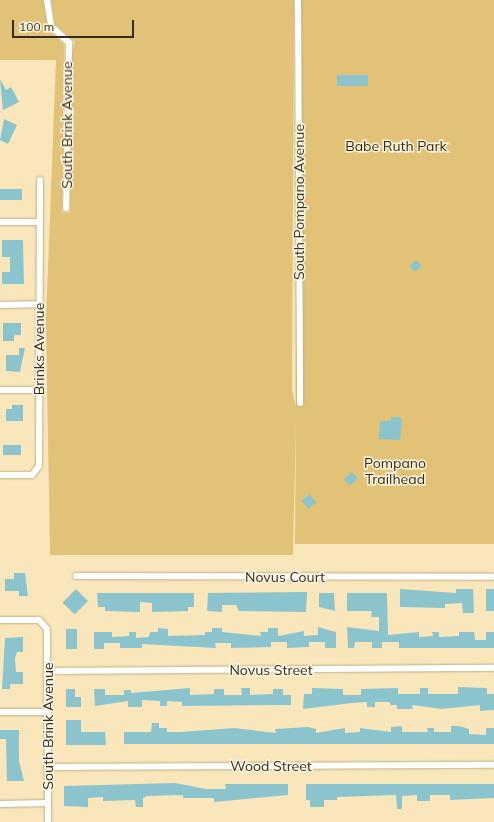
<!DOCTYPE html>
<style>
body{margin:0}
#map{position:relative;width:494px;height:822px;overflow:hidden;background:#f9e7bb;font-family:Mulish,sans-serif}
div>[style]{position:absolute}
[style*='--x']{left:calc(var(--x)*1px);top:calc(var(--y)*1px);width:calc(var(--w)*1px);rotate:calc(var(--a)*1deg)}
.green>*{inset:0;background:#e1c277}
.building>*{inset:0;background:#8bc4cd;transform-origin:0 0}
.roads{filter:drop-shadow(0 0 1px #c1b085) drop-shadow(0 0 1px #c1b085)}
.minor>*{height:6px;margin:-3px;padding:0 3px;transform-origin:3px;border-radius:3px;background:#fff}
span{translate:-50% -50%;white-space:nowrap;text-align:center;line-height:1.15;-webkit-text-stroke:3px #fcf5e4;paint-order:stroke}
.street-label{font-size:14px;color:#342d1c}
.park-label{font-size:14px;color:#352805}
.scale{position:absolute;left:12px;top:20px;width:122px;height:18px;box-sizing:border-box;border:2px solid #342d1c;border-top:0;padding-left:5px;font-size:12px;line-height:14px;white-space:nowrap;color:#342d1c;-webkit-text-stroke:3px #fcf5e4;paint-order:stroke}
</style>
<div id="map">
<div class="green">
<div style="clip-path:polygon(0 0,43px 0,48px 29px,64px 45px,62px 212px,70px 213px,71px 57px,75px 42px,55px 24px,51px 0,294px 0,292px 391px,296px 407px,298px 0,494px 0,494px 544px,295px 544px,296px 419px,293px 555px,50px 555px,46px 320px,56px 60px,0 60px)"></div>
</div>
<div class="building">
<div style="left:337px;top:75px;width:31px;height:11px"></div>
<div style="clip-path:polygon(0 79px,6px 90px,11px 87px,19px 102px,3px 110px)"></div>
<div style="clip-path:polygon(4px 119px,17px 125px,8px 144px,0 140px)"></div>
<div style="left:0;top:189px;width:22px;height:11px"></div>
<div style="clip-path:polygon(2px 240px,23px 240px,24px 284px,2px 284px,2px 272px,10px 272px,10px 257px,2px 257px)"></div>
<div style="left:416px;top:260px;width:8px;height:9px;rotate:45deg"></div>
<div style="clip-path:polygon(3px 323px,21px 323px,21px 335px,14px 335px,14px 341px,3px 341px)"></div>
<div style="clip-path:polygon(19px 348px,25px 348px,20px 372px,6px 371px,6px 355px,19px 355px)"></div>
<div style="clip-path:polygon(12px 405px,23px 405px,23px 421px,6px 421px,6px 409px,12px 409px)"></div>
<div style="clip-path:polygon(391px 417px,400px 417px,402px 421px,400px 440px,379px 439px,380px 421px,391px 421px)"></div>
<div style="left:3px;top:445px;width:18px;height:10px"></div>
<div style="left:352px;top:472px;width:9px;height:11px;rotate:49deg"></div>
<div style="left:309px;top:494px;width:11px;height:10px;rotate:49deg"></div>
<div style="clip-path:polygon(14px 573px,25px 573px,28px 596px,19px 596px,19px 591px,5px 591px,5px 579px,14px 579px)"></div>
<div style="left:76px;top:589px;width:17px;height:19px;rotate:45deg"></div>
<div style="clip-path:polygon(400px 589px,456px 593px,456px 589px,473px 589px,474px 613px,463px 613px,462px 603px,445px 604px,445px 608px,400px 607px)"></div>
<div style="left:486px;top:589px;width:8px;height:22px"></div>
<div style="clip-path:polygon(307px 592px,306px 612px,239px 611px,236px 605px,222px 605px,222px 612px,207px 611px,208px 593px)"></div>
<div style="clip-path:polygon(97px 593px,194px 593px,194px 607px,188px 607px,188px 611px,152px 612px,152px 603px,140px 602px,140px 612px,105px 611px,105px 607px,98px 607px)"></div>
<div style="clip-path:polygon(319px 593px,334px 593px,335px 611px,319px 607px)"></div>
<div style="clip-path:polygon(347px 593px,387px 593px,388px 635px,419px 632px,419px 637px,433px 636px,432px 632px,439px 632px,439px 637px,459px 636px,459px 632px,474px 632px,475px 640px,486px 640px,486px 632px,494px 632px,494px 648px,399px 648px,399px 642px,382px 642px,382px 648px,372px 648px,372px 642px,355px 642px,354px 648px,348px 648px,347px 627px,379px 631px,379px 617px,371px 617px,372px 611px,347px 611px)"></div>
<div style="clip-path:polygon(318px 627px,336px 632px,336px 648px,325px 648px,325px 642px,309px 642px,309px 647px,287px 648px,287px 642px,271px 642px,271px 647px,231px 648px,231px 643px,215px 643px,216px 648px,142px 644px,142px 648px,120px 648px,120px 643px,104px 643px,104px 649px,94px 649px,94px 632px,112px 632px,112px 637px,129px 636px,129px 632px,136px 632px,136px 638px,149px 637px,150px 632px,158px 632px,158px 628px,168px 629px,168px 636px,205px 635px,205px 632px,212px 632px,212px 628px,222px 628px,222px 632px,261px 636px,260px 632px,268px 632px,268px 628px,278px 628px,278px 636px,304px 631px,304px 636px,318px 635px)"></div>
<div style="left:66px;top:629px;width:11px;height:20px"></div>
<div style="clip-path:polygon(23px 637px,23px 652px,17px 652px,15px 658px,16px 672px,23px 672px,23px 684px,10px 684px,10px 689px,2px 689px,5px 638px)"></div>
<div style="clip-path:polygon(458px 687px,487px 688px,487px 694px,494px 694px,494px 710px,480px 711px,480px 705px,442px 709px,412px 705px,413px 709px,397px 709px,397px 705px,390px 705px,390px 702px,375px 702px,375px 707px,367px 707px,367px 702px,352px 703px,303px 709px,304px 694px,312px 694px,312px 688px,343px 689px,343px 695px,361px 695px,361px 689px,398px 688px,398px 694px,420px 694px,420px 688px,428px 688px,428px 694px,458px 694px)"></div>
<div style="clip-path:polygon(190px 688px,190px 695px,214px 694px,214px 689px,224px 689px,224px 695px,242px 695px,241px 688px,250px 688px,250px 695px,273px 694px,273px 689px,283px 689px,283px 695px,291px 695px,291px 705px,182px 706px,182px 702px,167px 701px,167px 706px,160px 706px,160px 701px,142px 700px,142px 707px,128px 707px,128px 701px,95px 706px,94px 689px,105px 689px,105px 695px,124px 695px,124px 690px,131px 690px,131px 693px)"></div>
<div style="clip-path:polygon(66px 689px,75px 689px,75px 697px,81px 697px,81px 707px,66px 707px)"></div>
<div style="clip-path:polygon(66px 720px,81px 720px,81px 732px,105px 732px,106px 745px,66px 745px)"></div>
<div style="clip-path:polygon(152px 723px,159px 723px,159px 728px,167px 728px,167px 732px,181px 732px,234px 728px,276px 733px,275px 729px,308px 727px,316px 729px,316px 733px,345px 728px,345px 733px,360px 732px,360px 728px,391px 732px,391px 727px,402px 726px,402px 732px,428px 732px,427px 728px,434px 728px,434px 732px,451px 732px,451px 726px,459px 726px,469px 729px,469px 734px,486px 735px,486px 728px,494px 728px,494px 744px,124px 744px,124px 732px,151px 732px)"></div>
<div style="clip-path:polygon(0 730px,19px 730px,19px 761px,24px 781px,7px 781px,6px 739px,0 739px)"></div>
<div style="clip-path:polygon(175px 783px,206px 789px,226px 789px,225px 784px,288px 784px,288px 795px,214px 802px,214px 798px,183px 798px,183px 795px,147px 796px,143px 798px,143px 807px,136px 807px,135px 800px,103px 801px,103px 797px,88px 798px,88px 807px,64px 806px,64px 786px)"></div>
<div style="clip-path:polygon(306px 784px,494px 784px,494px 798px,450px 800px,450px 795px,430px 795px,430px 801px,417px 801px,417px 795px,402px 796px,402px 809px,397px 809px,396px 795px,337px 797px,337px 800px,324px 800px,324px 807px,310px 807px,310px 800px,306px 800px)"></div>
</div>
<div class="roads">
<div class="minor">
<div style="--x:47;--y:0;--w:26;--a:81"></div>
<div style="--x:51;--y:26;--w:25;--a:43"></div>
<div style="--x:69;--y:43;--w:165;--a:91"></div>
<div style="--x:298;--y:0;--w:403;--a:89.7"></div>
<div style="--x:0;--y:222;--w:39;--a:0"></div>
<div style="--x:0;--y:305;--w:39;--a:-1"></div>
<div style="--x:0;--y:390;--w:38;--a:0"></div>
<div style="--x:0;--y:475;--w:32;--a:0"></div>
<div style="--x:32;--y:475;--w:11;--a:-52"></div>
<div style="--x:39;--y:466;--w:286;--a:-89.8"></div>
<div style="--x:76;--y:576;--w:418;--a:0.1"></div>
<div style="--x:0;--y:620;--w:39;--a:0"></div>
<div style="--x:39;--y:620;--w:12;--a:48"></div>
<div style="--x:47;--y:629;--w:193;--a:89.7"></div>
<div style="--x:48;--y:671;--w:446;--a:-0.4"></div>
<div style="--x:0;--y:712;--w:48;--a:0"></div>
<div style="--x:47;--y:767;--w:447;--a:-0.3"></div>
<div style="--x:0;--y:804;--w:48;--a:-1.2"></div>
</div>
</div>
<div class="street-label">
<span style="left:67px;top:125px;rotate:-90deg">South Brink Avenue</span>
<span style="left:299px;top:202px;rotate:-90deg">South Pompano Avenue</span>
<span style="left:39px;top:349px;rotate:-90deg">Brinks Avenue</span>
<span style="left:285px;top:577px">Novus Court</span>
<span style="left:271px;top:670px">Novus Street</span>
<span style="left:48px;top:726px;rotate:-90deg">South Brink Avenue</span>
<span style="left:271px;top:766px">Wood Street</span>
</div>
<div class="park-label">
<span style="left:396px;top:146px">Babe Ruth Park</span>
<span style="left:395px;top:471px">Pompano<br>Trailhead</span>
</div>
<div class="scale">100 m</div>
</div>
